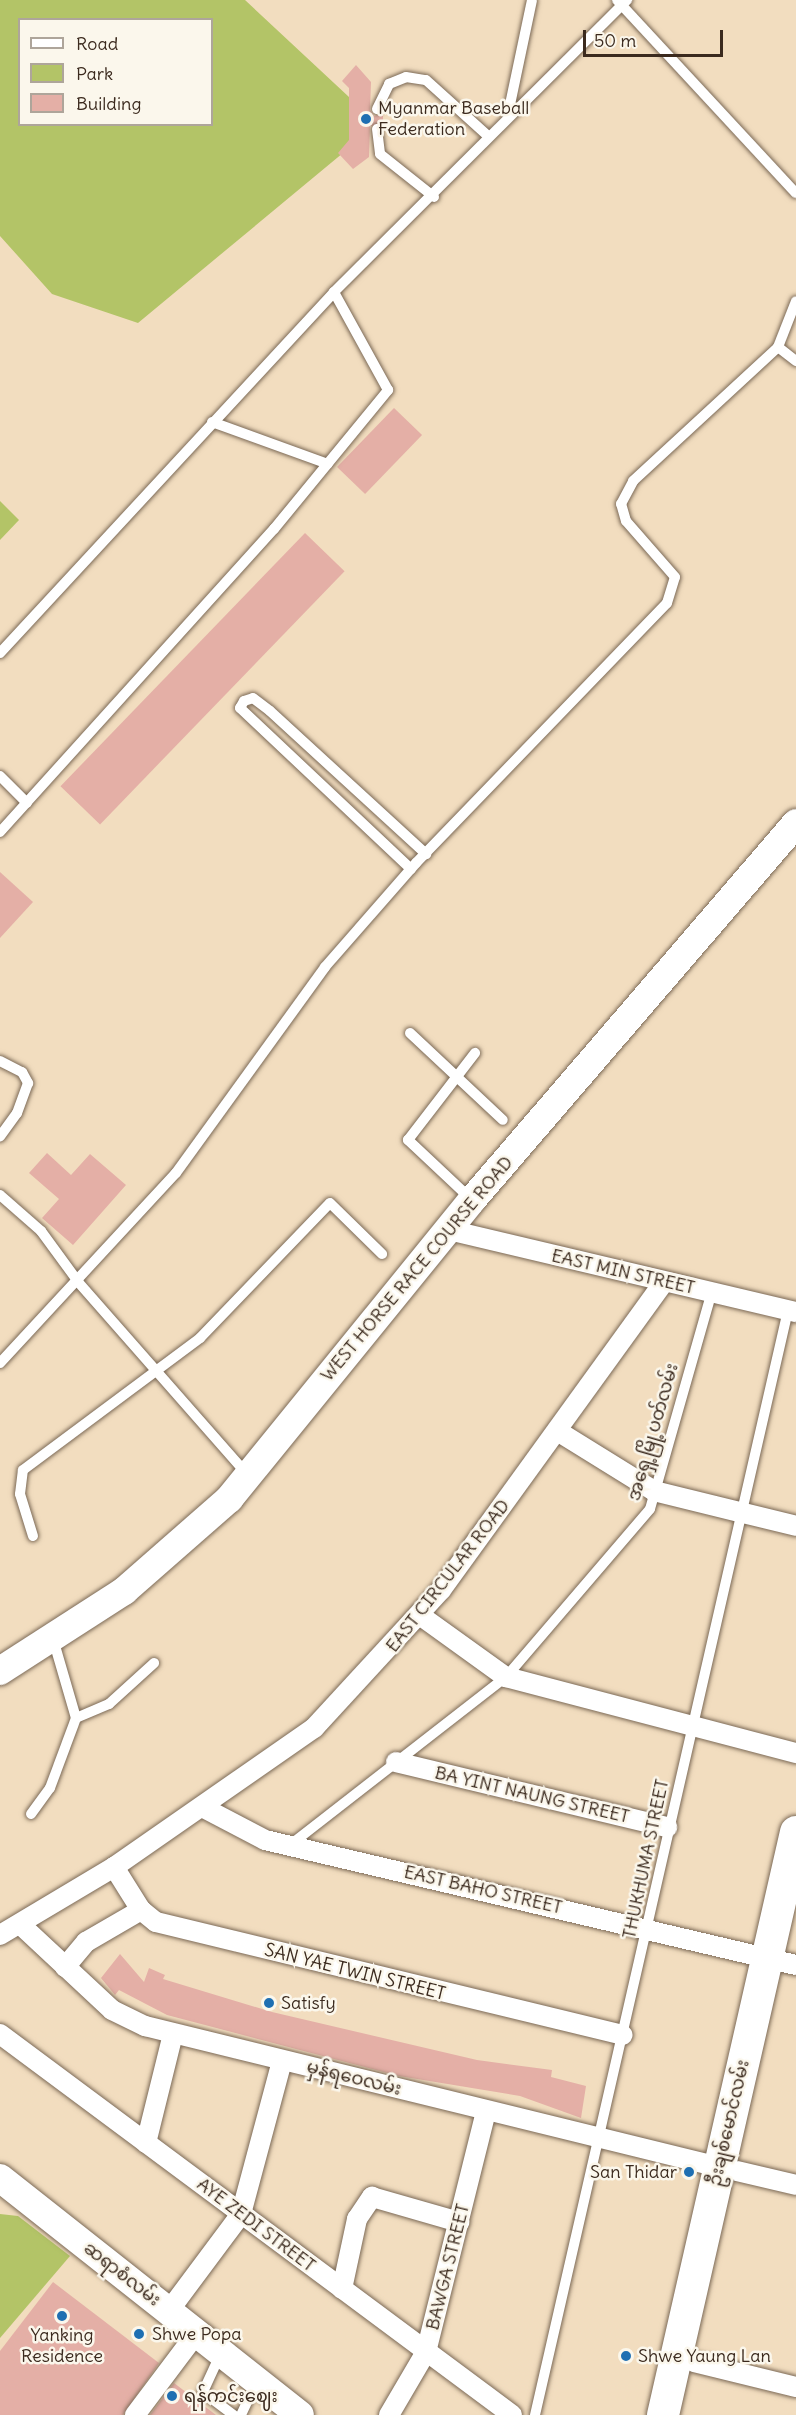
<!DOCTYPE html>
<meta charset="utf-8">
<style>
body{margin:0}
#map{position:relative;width:796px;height:2415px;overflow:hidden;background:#f2ddbf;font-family:Delius,"Noto Sans Myanmar",sans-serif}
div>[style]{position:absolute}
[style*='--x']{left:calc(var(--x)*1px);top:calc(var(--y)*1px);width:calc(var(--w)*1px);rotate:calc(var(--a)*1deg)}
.green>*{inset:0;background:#b3c467}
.building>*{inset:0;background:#e4afa6;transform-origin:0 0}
.roads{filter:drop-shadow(0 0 2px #7b6956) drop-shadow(0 0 2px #7b6956)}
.lane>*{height:10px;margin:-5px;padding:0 5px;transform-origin:5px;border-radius:5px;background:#fff}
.street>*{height:20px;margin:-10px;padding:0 10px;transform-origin:10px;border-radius:10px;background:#fff}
.secondary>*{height:28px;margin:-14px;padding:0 14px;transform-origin:14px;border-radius:14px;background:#fff}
.primary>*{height:32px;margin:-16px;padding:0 16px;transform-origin:16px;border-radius:16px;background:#fff}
.dots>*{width:16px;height:16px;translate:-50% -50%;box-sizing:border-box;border:3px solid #fbf7ec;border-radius:50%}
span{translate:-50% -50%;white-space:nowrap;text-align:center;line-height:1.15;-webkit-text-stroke:5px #fbf7ec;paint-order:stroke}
.poi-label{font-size:18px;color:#3b2a1e}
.left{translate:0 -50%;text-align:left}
.right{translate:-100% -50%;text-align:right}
.street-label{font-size:18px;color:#3b2a1e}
.legend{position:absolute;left:18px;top:18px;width:195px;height:108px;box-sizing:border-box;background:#fbf7ec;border:2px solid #aea59a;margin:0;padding:8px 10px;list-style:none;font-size:18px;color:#3b2a1e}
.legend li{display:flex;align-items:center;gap:12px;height:30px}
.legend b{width:30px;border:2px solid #aea59a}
.scale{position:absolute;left:583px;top:30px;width:140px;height:27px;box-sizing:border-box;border:3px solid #3b2a1e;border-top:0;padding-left:8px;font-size:18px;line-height:21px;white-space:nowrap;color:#3b2a1e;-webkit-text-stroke:4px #fbf7ec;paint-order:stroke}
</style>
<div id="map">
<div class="green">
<div style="clip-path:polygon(evenodd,0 0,245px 0,349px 97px,349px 148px,138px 323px,52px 294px,0 236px,0 0,20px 20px,212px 20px,212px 124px,20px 124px,20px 20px)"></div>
<div style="clip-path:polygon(0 501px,19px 520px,0 540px)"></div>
<div style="clip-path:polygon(0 2214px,18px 2216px,70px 2256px,0 2338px)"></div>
</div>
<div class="building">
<div style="clip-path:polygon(356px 65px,371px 82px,370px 110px,374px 116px,383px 113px,383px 125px,370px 126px,369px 157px,353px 169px,338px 153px,349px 140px,349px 88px,342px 81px)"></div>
<div style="left:394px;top:408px;width:39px;height:82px;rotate:44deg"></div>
<div style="left:305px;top:533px;width:55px;height:352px;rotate:44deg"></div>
<div style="clip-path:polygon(0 872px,33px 902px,0 938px)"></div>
<div style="clip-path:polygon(47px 1153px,71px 1175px,90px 1154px,126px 1185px,73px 1245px,42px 1218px,59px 1199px,29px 1173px)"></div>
<div style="clip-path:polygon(120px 1954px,144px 1982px,149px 1968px,165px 1975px,163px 1979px,272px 2012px,477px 2060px,552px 2070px,551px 2077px,586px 2086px,581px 2118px,520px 2096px,399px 2076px,167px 2015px,119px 1990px,115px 1995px,101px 1978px)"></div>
<div style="clip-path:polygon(53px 2282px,159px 2363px,123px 2415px,0 2415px,0 2351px)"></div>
<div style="clip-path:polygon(174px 2383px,216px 2415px,150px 2415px)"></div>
</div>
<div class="roads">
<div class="lane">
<div style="--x:617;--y:0;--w:263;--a:47.2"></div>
<div style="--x:377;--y:109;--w:28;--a:-64"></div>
<div style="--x:389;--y:84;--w:18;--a:-22"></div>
<div style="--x:406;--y:77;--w:20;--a:9"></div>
<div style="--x:426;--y:80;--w:84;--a:42.1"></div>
<div style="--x:508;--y:114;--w:116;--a:-78.1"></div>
<div style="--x:377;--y:129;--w:25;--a:83"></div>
<div style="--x:380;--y:154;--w:69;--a:38.5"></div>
<div style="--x:778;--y:347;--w:49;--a:-68.6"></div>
<div style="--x:212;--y:422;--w:123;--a:19.9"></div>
<div style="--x:0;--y:653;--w:492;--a:-47.2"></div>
<div style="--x:334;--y:292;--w:414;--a:-44.9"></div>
<div style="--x:0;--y:776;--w:38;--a:45"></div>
<div style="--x:0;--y:832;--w:409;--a:-47.9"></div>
<div style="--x:274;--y:529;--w:180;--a:-50.6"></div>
<div style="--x:388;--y:390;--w:112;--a:-118.9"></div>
<div style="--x:411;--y:869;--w:235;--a:-136.7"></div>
<div style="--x:240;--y:708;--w:8;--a:-60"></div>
<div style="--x:244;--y:701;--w:9;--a:-18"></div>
<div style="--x:253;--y:698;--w:21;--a:37"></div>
<div style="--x:270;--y:711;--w:212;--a:42.5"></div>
<div style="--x:410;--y:1033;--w:127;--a:43.1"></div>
<div style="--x:0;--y:1061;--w:25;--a:27"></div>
<div style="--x:22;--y:1072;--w:13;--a:61"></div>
<div style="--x:28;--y:1083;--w:32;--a:110"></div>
<div style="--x:17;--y:1113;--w:29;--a:126"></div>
<div style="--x:0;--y:1195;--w:55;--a:41.3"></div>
<div style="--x:41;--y:1231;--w:64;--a:53.8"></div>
<div style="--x:79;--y:1283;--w:254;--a:48.7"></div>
<div style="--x:472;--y:1200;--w:88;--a:-136.8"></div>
<div style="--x:408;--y:1140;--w:110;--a:-52.4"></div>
<div style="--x:0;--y:1363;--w:259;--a:-47.2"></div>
<div style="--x:176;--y:1173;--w:254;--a:-54.1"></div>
<div style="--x:325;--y:967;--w:138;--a:-48.8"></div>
<div style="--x:416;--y:863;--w:361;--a:-46"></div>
<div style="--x:667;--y:603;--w:27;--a:-73"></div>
<div style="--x:675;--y:577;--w:74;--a:-131.2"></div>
<div style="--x:626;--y:521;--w:18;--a:-106"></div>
<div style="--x:621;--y:504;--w:26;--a:-62"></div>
<div style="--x:633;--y:481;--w:197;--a:-42.7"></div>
<div style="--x:778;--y:347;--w:23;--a:38"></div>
<div style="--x:33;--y:1536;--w:44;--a:-107.2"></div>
<div style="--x:20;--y:1494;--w:24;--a:-83"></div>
<div style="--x:23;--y:1470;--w:221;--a:-36.7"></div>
<div style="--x:200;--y:1338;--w:187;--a:-46.1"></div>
<div style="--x:330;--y:1203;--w:73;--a:44.4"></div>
<div style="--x:76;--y:1718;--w:36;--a:-23"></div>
<div style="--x:109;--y:1704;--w:61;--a:-42.3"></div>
<div style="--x:31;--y:1814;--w:32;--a:-54"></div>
<div style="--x:50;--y:1788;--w:75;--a:-69.6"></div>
<div style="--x:76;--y:1718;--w:82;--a:-106.2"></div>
<div style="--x:290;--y:1845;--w:274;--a:-37.9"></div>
<div style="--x:506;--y:1677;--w:221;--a:-49.4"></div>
<div style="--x:650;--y:1509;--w:226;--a:-74.1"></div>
<div style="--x:220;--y:2355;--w:41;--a:114.7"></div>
<div style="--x:203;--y:2392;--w:39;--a:37"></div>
<div style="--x:241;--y:2415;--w:38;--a:-65"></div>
<div style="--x:535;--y:2415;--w:1134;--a:-77.1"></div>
</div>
<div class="street">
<div style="--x:449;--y:1230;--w:357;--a:13.3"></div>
<div style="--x:559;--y:1432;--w:112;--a:31.8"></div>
<div style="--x:654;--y:1491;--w:146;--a:13.8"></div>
<div style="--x:421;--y:1616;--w:105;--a:35.7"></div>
<div style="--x:506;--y:1677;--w:300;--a:14.7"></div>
<div style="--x:396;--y:1762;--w:279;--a:13.5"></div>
<div style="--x:204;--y:1808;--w:69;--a:27.7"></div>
<div style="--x:265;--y:1840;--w:546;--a:13.25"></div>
<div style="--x:114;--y:1867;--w:51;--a:57.9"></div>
<div style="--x:141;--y:1910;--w:19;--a:39"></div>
<div style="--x:156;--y:1922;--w:480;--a:13.6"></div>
<div style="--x:22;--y:1926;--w:123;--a:43"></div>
<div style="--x:112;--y:2010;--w:37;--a:26"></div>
<div style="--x:145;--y:2026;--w:591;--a:13.8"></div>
<div style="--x:0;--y:1935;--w:133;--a:-30.8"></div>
<div style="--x:114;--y:1867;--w:244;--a:-34.8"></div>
<div style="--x:314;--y:1728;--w:188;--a:-47.4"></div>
<div style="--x:441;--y:1590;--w:379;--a:-54.1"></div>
<div style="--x:65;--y:1967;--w:33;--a:-50"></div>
<div style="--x:86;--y:1942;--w:64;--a:-30.2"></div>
<div style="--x:0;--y:2034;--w:638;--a:36.65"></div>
<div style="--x:146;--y:2143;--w:112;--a:-76.1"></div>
<div style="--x:737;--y:2171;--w:61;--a:13.3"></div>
<div style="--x:342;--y:2289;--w:72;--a:-77.9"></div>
<div style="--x:357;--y:2219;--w:27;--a:-56"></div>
<div style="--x:372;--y:2197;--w:91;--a:16"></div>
<div style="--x:168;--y:2312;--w:122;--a:-53.3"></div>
<div style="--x:241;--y:2214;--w:158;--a:-75"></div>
<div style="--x:694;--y:2362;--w:105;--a:13.8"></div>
<div style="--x:135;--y:2415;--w:101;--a:-53"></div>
<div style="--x:389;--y:2415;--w:73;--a:-59.6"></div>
<div style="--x:426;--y:2352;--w:248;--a:-76"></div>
</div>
<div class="secondary">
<div style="--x:0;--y:1671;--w:148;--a:-32.8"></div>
<div style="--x:124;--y:1591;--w:140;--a:-41.2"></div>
<div style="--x:229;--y:1499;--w:385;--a:-50.9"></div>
<div style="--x:472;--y:1200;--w:497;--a:-49.3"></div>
<div style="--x:0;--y:2178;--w:382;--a:38.3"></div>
</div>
<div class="primary">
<div style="--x:663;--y:2415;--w:598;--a:-77.15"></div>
</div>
</div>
<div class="dots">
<div style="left:366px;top:119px;background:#1f6fb2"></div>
<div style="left:269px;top:2003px;background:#1f6fb2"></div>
<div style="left:689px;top:2172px;background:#1f6fb2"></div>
<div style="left:62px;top:2316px;background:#1f6fb2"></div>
<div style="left:139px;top:2334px;background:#1f6fb2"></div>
<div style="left:626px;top:2356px;background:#1f6fb2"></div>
<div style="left:172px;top:2396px;background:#1f6fb2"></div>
</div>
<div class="poi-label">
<span class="left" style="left:378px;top:119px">Myanmar Baseball<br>Federation</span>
<span class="left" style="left:281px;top:2003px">Satisfy</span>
<span class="right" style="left:677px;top:2172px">San Thidar</span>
<span class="left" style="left:152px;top:2334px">Shwe Popa</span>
<span style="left:62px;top:2346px">Yanking<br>Residence</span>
<span class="left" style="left:638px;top:2356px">Shwe Yaung Lan</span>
<span class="left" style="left:184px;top:2396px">ရန်ကင်းဈေး</span>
</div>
<div class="street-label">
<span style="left:417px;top:1269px;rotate:-50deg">WEST HORSE RACE COURSE ROAD</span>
<span style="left:623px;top:1272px;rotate:13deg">EAST MIN STREET</span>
<span style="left:653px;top:1432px;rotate:-74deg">အရှေ့မြို့ပတ်လမ်း</span>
<span style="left:448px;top:1576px;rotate:-52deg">EAST CIRCULAR ROAD</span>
<span style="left:532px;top:1795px;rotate:13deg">BA YINT NAUNG STREET</span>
<span style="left:646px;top:1859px;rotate:-78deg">THUKHUMA STREET</span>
<span style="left:483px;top:1890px;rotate:13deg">EAST BAHO STREET</span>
<span style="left:355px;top:1972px;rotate:14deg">SAN YAE TWIN STREET</span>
<span style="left:354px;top:2078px;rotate:14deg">မှန်ရဝေလမ်း</span>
<span style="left:729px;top:2123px;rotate:-77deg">ဦးချစ်မောင်လမ်း</span>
<span style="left:256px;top:2225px;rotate:37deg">AYE ZEDI STREET</span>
<span style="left:448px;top:2267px;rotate:-76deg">BAWGA STREET</span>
<span style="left:122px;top:2274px;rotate:38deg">ဆရာစံလမ်း</span>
</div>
<ul class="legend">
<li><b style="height:8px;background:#fff"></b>Road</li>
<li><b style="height:16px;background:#b3c467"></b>Park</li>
<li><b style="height:16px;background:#e4afa6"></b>Building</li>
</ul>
<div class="scale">50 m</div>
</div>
